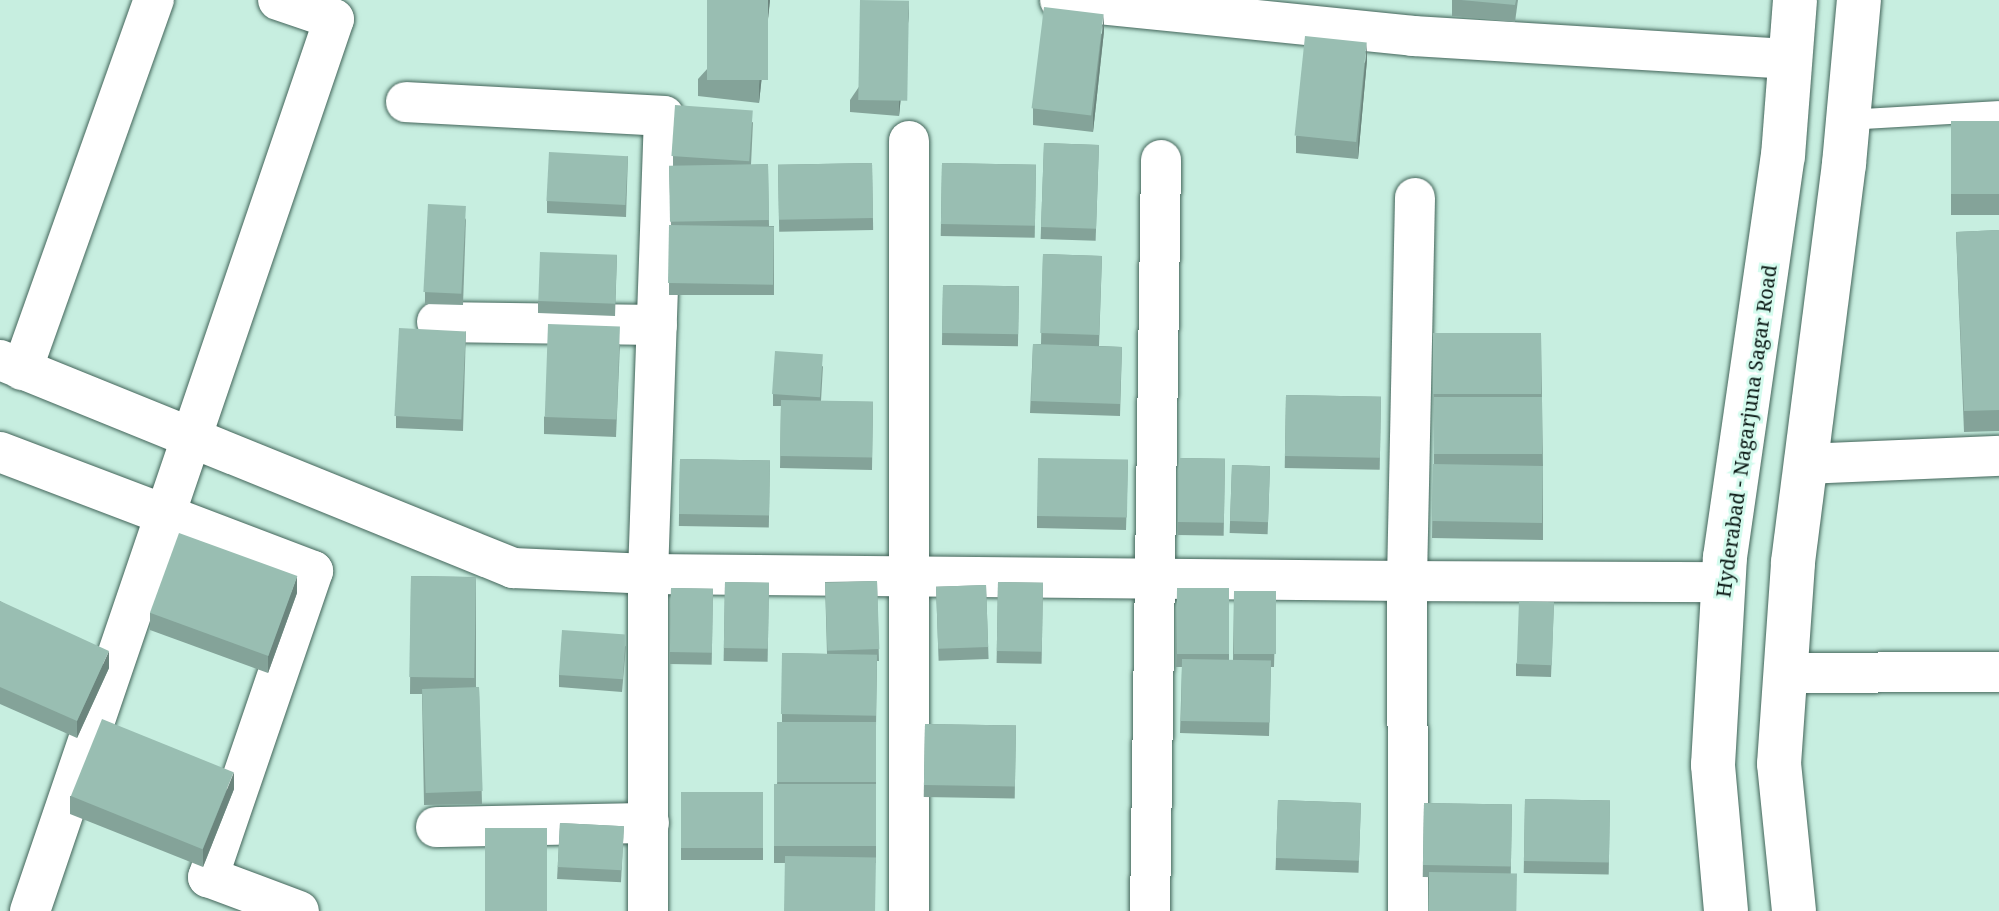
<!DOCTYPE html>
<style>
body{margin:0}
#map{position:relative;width:1999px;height:911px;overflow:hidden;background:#c7eee0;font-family:"Noto Serif",serif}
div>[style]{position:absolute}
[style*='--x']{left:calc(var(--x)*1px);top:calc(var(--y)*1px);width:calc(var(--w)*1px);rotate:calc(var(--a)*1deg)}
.roads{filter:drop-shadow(0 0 2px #43655a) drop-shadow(0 0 2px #43655a)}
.lane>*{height:20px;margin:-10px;padding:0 10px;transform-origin:10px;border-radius:10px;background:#fff}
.street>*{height:40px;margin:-20px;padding:0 20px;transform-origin:20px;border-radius:20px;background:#fff}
.primary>*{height:44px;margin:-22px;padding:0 22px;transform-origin:22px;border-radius:22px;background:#fff}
.wall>*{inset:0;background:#84a399;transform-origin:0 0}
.shaded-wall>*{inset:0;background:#6b857d}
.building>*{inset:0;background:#99beb2;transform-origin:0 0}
span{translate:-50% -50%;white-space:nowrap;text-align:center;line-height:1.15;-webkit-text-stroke:6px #d4fbee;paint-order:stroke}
.street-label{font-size:20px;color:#091713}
</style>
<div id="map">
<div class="roads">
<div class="lane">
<div style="--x:1848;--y:120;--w:151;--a:-3.4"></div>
</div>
<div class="street">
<div style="--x:1060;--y:0;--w:355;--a:5.8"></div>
<div style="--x:1413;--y:36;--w:379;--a:3.5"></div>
<div style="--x:406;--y:102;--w:258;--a:3.1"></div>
<div style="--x:664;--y:116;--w:458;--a:92"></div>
<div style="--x:648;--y:574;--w:337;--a:90"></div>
<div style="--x:909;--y:141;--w:770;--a:90"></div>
<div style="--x:1415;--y:198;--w:383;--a:91.2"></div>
<div style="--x:1407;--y:581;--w:317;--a:0.2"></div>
<div style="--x:437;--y:322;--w:220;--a:0.8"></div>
<div style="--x:0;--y:360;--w:554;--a:22.07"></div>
<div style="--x:513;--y:568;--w:135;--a:2.5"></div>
<div style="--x:648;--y:574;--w:759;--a:0.53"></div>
<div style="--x:1407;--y:581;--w:330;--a:89.8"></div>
<div style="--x:22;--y:370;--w:393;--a:-70.4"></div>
<div style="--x:0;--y:452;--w:335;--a:20.8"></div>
<div style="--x:313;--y:571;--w:324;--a:108.9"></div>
<div style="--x:208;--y:877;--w:97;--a:20.5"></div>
<div style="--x:1806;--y:464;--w:193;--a:-2.4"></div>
<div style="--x:1785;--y:673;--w:214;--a:-0.3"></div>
<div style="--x:436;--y:827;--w:213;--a:-1.1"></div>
<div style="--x:30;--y:911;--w:942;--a:-71.18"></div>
<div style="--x:334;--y:19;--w:59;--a:-161.3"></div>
<div style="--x:1150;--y:911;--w:751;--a:-89.16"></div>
</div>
<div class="primary">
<div style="--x:1726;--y:911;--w:147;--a:-95.1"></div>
<div style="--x:1713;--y:765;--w:208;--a:-86.7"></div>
<div style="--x:1725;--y:557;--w:405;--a:-81.8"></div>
<div style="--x:1783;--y:156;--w:156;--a:-85.6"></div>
<div style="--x:1794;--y:911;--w:148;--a:-95.8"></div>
<div style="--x:1779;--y:764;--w:202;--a:-86"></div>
<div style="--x:1793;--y:562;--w:401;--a:-82.7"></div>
<div style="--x:1844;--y:164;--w:165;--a:-84.8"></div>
</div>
</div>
<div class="wall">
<div style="clip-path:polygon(770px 0,759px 103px,698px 96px,698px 79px)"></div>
<div style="clip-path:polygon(1452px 0,1518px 0,1515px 22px,1452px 16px)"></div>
<div style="clip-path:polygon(909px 13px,899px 116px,850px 112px,850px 100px)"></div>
<div style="clip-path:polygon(1104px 31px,1093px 132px,1033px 125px,1033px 108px)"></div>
<div style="clip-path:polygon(1367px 60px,1358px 159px,1296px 153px,1296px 136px)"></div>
<div style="left:1999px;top:121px;width:94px;height:48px;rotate:90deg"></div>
<div style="clip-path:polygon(753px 122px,751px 165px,768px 164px,769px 226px,774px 226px,774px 295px,669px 295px,669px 225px,671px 225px,669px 167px,673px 167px,673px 156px)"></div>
<div style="left:1044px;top:143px;width:55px;height:96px;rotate:2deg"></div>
<div style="clip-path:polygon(628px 156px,626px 217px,547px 213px,547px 201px)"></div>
<div style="left:872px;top:163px;width:67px;height:94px;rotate:89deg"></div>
<div style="left:942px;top:163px;width:94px;height:73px;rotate:1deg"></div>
<div style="clip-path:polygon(466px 218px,463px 305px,425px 304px,425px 292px)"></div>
<div style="clip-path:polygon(1999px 230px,1999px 431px,1964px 432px,1956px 232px)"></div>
<div style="clip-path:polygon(1043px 254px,1102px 256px,1099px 346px,1122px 347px,1120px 416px,1030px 413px,1033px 344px,1041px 344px)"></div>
<div style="clip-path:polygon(617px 255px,615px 316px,538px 313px,538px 301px)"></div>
<div style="left:943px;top:285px;width:76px;height:60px;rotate:1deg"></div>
<div style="clip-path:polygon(466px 331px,463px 431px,396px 428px,396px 416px)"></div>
<div style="clip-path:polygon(1433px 333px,1541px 333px,1543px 466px,1543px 540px,1432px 538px,1433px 464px,1434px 464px)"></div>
<div style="clip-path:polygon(620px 344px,616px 437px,544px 434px,544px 417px)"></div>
<div style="clip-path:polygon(823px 366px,821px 401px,873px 402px,872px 470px,780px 468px,781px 406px,773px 406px,773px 394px)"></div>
<div style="left:1286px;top:395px;width:95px;height:73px;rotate:1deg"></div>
<div style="left:1179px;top:458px;width:46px;height:77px;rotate:1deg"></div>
<div style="left:680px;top:459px;width:90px;height:67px;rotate:1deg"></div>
<div style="clip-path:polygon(1128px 460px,1126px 530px,1037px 528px,1037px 516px)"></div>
<div style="left:1232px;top:465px;width:38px;height:68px;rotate:2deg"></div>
<div style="clip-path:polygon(411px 576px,476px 577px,476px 687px,479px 687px,482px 804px,424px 805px,422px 694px,410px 694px)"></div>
<div style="clip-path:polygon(877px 581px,879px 661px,877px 661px,876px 727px,876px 863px,774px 863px,774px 784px,777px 784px,782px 723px,782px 653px,827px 654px,825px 582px)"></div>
<div style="left:725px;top:582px;width:44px;height:79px;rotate:1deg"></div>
<div style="left:998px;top:582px;width:45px;height:81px;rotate:1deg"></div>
<div style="left:986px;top:585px;width:74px;height:50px;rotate:88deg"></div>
<div style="left:671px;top:588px;width:42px;height:76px;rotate:1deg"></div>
<div style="clip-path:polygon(1177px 588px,1229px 588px,1229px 660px,1233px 660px,1234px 591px,1276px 591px,1274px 667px,1271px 667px,1269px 736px,1180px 733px,1182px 667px,1176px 667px)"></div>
<div style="clip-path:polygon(297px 593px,268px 673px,150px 630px,150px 613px)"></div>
<div style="clip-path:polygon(0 601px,109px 668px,77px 738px,0 704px)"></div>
<div style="clip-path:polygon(1554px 602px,1551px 677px,1516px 676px,1516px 664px)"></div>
<div style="clip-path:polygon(626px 646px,622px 692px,559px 687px,559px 675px)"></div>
<div style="left:925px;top:724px;width:91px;height:73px;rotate:1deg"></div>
<div style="clip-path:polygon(234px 789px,203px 867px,70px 814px,70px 796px)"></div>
<div style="left:681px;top:792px;width:82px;height:68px"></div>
<div style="left:1525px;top:799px;width:85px;height:74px;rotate:1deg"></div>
<div style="left:1278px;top:800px;width:83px;height:70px;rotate:2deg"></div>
<div style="left:1424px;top:803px;width:88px;height:74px;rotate:1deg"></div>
<div style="left:560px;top:823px;width:64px;height:56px;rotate:3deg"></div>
</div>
<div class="shaded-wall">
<div style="clip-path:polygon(768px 0,770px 0,759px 103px,759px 86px)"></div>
<div style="clip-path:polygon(909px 1px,909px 13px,899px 116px,899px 104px)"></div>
<div style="clip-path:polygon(1104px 14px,1104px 31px,1093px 132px,1093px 115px)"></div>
<div style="clip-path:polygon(1367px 42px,1367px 60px,1358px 159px,1358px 142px)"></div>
<div style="clip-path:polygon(297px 576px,297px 593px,268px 673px,268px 656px)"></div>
<div style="clip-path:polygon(109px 651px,109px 668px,77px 738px,77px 721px)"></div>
<div style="clip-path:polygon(234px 772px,234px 789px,203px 867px,203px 849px)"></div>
</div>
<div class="building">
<div style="left:707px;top:0;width:61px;height:80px"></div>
<div style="left:860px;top:0;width:49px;height:100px;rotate:1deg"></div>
<div style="clip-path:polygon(1461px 0,1516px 0,1515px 5px)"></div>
<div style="left:1044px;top:7px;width:60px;height:102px;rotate:7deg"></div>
<div style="left:1305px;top:36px;width:62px;height:100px;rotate:6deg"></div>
<div style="left:675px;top:105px;width:78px;height:51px;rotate:4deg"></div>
<div style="left:1999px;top:121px;width:73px;height:48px;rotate:90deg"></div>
<div style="left:1044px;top:143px;width:55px;height:84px;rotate:2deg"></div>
<div style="left:549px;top:152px;width:79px;height:49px;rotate:3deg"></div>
<div style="left:872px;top:163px;width:55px;height:94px;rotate:89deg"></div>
<div style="left:942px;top:163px;width:94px;height:61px;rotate:1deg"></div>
<div style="left:768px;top:164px;width:56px;height:99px;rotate:89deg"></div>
<div style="left:428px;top:204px;width:38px;height:88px;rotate:3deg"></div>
<div style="left:669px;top:225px;width:105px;height:58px;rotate:1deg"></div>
<div style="clip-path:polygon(1999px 230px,1999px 410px,1964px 411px,1956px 232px)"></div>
<div style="left:540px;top:252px;width:77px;height:49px;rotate:2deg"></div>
<div style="left:1043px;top:254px;width:59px;height:79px;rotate:2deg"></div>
<div style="left:943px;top:285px;width:76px;height:48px;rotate:1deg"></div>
<div style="left:548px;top:324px;width:72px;height:93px;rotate:2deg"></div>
<div style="left:399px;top:328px;width:67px;height:88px;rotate:3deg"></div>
<div style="left:1433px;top:333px;width:108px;height:61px"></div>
<div style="left:1033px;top:344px;width:89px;height:57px;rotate:2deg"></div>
<div style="left:775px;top:351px;width:48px;height:43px;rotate:4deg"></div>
<div style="left:1286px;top:395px;width:95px;height:61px;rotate:1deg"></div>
<div style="left:1434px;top:397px;width:108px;height:57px"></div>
<div style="left:781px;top:400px;width:92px;height:56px;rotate:1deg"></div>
<div style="left:1038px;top:458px;width:90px;height:58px;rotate:1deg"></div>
<div style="left:1179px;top:458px;width:46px;height:64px;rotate:1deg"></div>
<div style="left:680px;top:459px;width:90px;height:55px;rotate:1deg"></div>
<div style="left:1433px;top:464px;width:110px;height:57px;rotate:1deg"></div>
<div style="left:1232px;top:465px;width:38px;height:56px;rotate:2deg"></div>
<div style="left:179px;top:533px;width:126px;height:85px;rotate:20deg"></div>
<div style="left:411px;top:576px;width:65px;height:101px;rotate:1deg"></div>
<div style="left:877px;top:581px;width:68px;height:52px;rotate:88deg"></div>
<div style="left:725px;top:582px;width:44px;height:66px;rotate:1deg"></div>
<div style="left:998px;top:582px;width:45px;height:69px;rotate:1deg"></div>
<div style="left:986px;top:585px;width:62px;height:50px;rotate:88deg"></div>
<div style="left:671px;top:588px;width:42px;height:64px;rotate:1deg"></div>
<div style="left:1177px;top:588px;width:52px;height:66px"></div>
<div style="left:1234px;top:591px;width:42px;height:63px"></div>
<div style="clip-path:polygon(0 601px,109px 651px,77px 721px,0 687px)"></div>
<div style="left:1519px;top:601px;width:35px;height:63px;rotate:2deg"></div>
<div style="left:562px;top:630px;width:64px;height:45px;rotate:4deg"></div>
<div style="left:782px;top:653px;width:95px;height:61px;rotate:1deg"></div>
<div style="left:1182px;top:659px;width:89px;height:62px;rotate:1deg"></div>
<div style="left:479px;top:687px;width:104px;height:57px;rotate:88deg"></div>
<div style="left:102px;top:719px;width:142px;height:83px;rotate:22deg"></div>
<div style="left:876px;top:722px;width:60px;height:99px;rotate:90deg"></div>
<div style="left:925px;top:724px;width:91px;height:61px;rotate:1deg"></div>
<div style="left:774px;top:784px;width:102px;height:62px"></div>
<div style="left:681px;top:792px;width:82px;height:56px"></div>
<div style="left:1525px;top:799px;width:85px;height:62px;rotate:1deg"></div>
<div style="left:1278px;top:800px;width:83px;height:58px;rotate:2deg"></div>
<div style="left:1424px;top:803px;width:88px;height:62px;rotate:1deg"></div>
<div style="left:560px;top:823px;width:64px;height:44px;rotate:3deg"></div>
<div style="left:485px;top:828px;width:62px;height:83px"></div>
<div style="left:785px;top:856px;width:91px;height:55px;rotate:1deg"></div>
<div style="left:1429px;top:872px;width:88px;height:39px;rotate:1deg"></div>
</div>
<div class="street-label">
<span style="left:1746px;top:431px;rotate:-82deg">Hyderabad - Nagarjuna Sagar Road</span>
</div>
</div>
